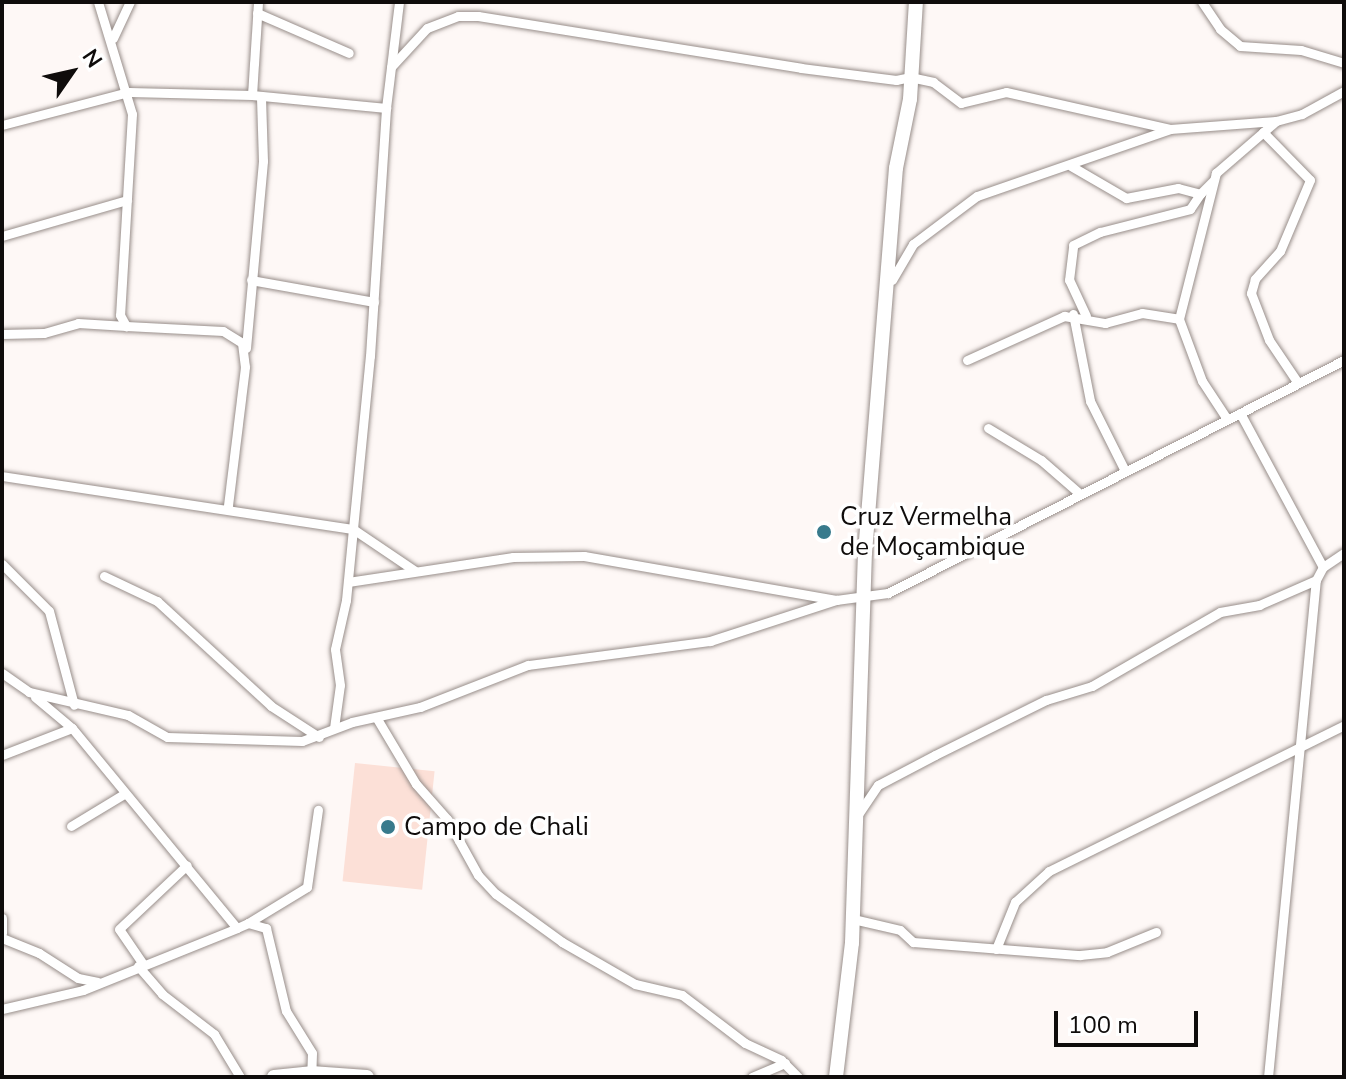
<!DOCTYPE html>
<meta charset="utf-8">
<style>
body{margin:0}
#map{position:relative;width:1346px;height:1079px;overflow:hidden;background:#fef8f6;font-family:"Nunito Sans",sans-serif}
div>[style]{position:absolute}
[style*='--x']{left:calc(var(--x)*1px);top:calc(var(--y)*1px);width:calc(var(--w)*1px);rotate:calc(var(--a)*1deg)}
.green>*{inset:0;background:#fce0d7;transform-origin:0 0}
.roads{filter:drop-shadow(0 0 2px #988e8a) drop-shadow(0 0 2px #988e8a)}
.street>*{height:9px;margin:-4.5px;padding:0 4.5px;transform-origin:4.5px;border-radius:4.5px;background:#fff}
.secondary>*{height:14px;margin:-7px;padding:0 7px;transform-origin:7px;border-radius:7px;background:#fff}
.dots>*{width:22px;height:22px;translate:-50% -50%;box-sizing:border-box;border:4px solid #fff;border-radius:50%}
span{translate:-50% -50%;white-space:nowrap;text-align:center;line-height:1.15;-webkit-text-stroke:7px #fff;paint-order:stroke}
.poi-label{font-size:26px;color:#0f0c0b}
.left{translate:0 -50%;text-align:left}
.frame{position:absolute;inset:0;border:4px solid #0f0c0b;pointer-events:none}
.north{position:absolute;left:32px;top:32px;width:80px;height:80px;-webkit-text-stroke:6px #fff;paint-order:stroke;rotate:56deg;font-size:22px;font-weight:700;line-height:32px;text-align:center;color:#0f0c0b}
.north::after{content:'';display:block;margin:auto;width:28px;height:36px;background:#0f0c0b;clip-path:polygon(50% 0,100% 100%,50% 72%,0 100%)}
.scale{position:absolute;left:1054px;top:1011px;width:144px;height:36px;box-sizing:border-box;border:4px solid #0f0c0b;border-top:0;padding-left:10px;font-size:24px;line-height:28px;white-space:nowrap;color:#0f0c0b;-webkit-text-stroke:6px #fff;paint-order:stroke}
</style>
<div id="map">
<div class="green">
<div style="left:355px;top:763px;width:80px;height:119px;rotate:6deg"></div>
</div>
<div class="roads">
<div class="street">
<div style="--x:98;--y:2;--w:117;--a:73.1"></div>
<div style="--x:132;--y:114;--w:201;--a:93.4"></div>
<div style="--x:120;--y:315;--w:13;--a:61"></div>
<div style="--x:126;--y:326;--w:97;--a:3"></div>
<div style="--x:223;--y:331;--w:22;--a:32"></div>
<div style="--x:242;--y:343;--w:24;--a:83"></div>
<div style="--x:245;--y:367;--w:140;--a:97"></div>
<div style="--x:1202;--y:2;--w:32;--a:56"></div>
<div style="--x:1220;--y:29;--w:26;--a:40"></div>
<div style="--x:1240;--y:46;--w:61;--a:3.8"></div>
<div style="--x:1301;--y:50;--w:45;--a:16.8"></div>
<div style="--x:257;--y:13;--w:100;--a:23.5"></div>
<div style="--x:113;--y:38;--w:40;--a:-65"></div>
<div style="--x:391;--y:67;--w:53;--a:-47.3"></div>
<div style="--x:427;--y:28;--w:33;--a:-21"></div>
<div style="--x:458;--y:16;--w:20;--a:0"></div>
<div style="--x:478;--y:16;--w:327;--a:9.1"></div>
<div style="--x:801;--y:68;--w:96;--a:7.2"></div>
<div style="--x:896;--y:80;--w:14;--a:-12"></div>
<div style="--x:910;--y:77;--w:24;--a:12"></div>
<div style="--x:933;--y:82;--w:35;--a:37"></div>
<div style="--x:961;--y:103;--w:46;--a:-13.7"></div>
<div style="--x:1006;--y:92;--w:168;--a:12.7"></div>
<div style="--x:252;--y:95;--w:93;--a:-86.3"></div>
<div style="--x:2;--y:125;--w:131;--a:-14.6"></div>
<div style="--x:129;--y:92;--w:123;--a:1.4"></div>
<div style="--x:252;--y:95;--w:135;--a:5.5"></div>
<div style="--x:386;--y:108;--w:107;--a:-83"></div>
<div style="--x:1263;--y:132;--w:67;--a:45.6"></div>
<div style="--x:1310;--y:180;--w:77;--a:112.9"></div>
<div style="--x:1280;--y:251;--w:38;--a:132"></div>
<div style="--x:1255;--y:279;--w:15;--a:106"></div>
<div style="--x:1251;--y:293;--w:50;--a:69"></div>
<div style="--x:1269;--y:340;--w:52;--a:56"></div>
<div style="--x:1071;--y:166;--w:64;--a:30.2"></div>
<div style="--x:1126;--y:198;--w:53;--a:-10.9"></div>
<div style="--x:1178;--y:188;--w:23;--a:15"></div>
<div style="--x:1200;--y:194;--w:18;--a:-45"></div>
<div style="--x:2;--y:236;--w:130;--a:-16.1"></div>
<div style="--x:251;--y:280;--w:125;--a:10.1"></div>
<div style="--x:892;--y:280;--w:42;--a:-59.7"></div>
<div style="--x:913;--y:244;--w:80;--a:-36.9"></div>
<div style="--x:977;--y:196;--w:204;--a:-19.1"></div>
<div style="--x:1170;--y:129;--w:106;--a:-4.3"></div>
<div style="--x:1276;--y:121;--w:27;--a:-15"></div>
<div style="--x:1302;--y:114;--w:48;--a:-28.7"></div>
<div style="--x:1073;--y:314;--w:89;--a:78.9"></div>
<div style="--x:1090;--y:401;--w:78;--a:63.4"></div>
<div style="--x:1086;--y:316;--w:40;--a:-115"></div>
<div style="--x:1069;--y:280;--w:35;--a:-83"></div>
<div style="--x:1073;--y:245;--w:30;--a:-26"></div>
<div style="--x:1100;--y:232;--w:93;--a:-14.3"></div>
<div style="--x:1190;--y:209;--w:18;--a:-56"></div>
<div style="--x:2;--y:334;--w:42;--a:-1.4"></div>
<div style="--x:44;--y:333;--w:35;--a:-16"></div>
<div style="--x:78;--y:323;--w:48;--a:3.6"></div>
<div style="--x:246;--y:348;--w:188;--a:-84.8"></div>
<div style="--x:263;--y:161;--w:65;--a:-91.8"></div>
<div style="--x:967;--y:360;--w:107;--a:-24.4"></div>
<div style="--x:1064;--y:316;--w:42;--a:9.7"></div>
<div style="--x:1105;--y:323;--w:38;--a:-15"></div>
<div style="--x:1142;--y:313;--w:37;--a:9"></div>
<div style="--x:1240;--y:413;--w:175;--a:61.7"></div>
<div style="--x:1227;--y:419;--w:45;--a:-123.3"></div>
<div style="--x:1202;--y:381;--w:66;--a:-110.4"></div>
<div style="--x:1179;--y:319;--w:151;--a:-75.8"></div>
<div style="--x:1216;--y:173;--w:79;--a:-40.9"></div>
<div style="--x:988;--y:428;--w:62;--a:31.1"></div>
<div style="--x:1041;--y:460;--w:52;--a:41.1"></div>
<div style="--x:2;--y:476;--w:355;--a:8.6"></div>
<div style="--x:353;--y:529;--w:75;--a:34.1"></div>
<div style="--x:2;--y:564;--w:66;--a:45"></div>
<div style="--x:49;--y:611;--w:97;--a:75.1"></div>
<div style="--x:104;--y:576;--w:59;--a:25.3"></div>
<div style="--x:157;--y:601;--w:155;--a:42.6"></div>
<div style="--x:271;--y:706;--w:57;--a:32.9"></div>
<div style="--x:348;--y:582;--w:167;--a:-8.6"></div>
<div style="--x:513;--y:557;--w:71;--a:-0.8"></div>
<div style="--x:584;--y:556;--w:256;--a:9.9"></div>
<div style="--x:836;--y:600;--w:52;--a:-7.7"></div>
<div style="--x:888;--y:593;--w:512;--a:-27.07"></div>
<div style="--x:2;--y:673;--w:33;--a:35"></div>
<div style="--x:29;--y:692;--w:102;--a:13.1"></div>
<div style="--x:128;--y:715;--w:45;--a:29.4"></div>
<div style="--x:167;--y:737;--w:135;--a:1.7"></div>
<div style="--x:302;--y:741;--w:53;--a:-20.8"></div>
<div style="--x:352;--y:722;--w:70;--a:-12.4"></div>
<div style="--x:420;--y:707;--w:116;--a:-21.3"></div>
<div style="--x:528;--y:665;--w:184;--a:-7.5"></div>
<div style="--x:710;--y:641;--w:133;--a:-18"></div>
<div style="--x:35;--y:697;--w:48;--a:40"></div>
<div style="--x:72;--y:728;--w:259;--a:50.5"></div>
<div style="--x:237;--y:928;--w:12;--a:-24"></div>
<div style="--x:248;--y:923;--w:19;--a:16"></div>
<div style="--x:266;--y:928;--w:85;--a:76.5"></div>
<div style="--x:286;--y:1011;--w:49;--a:58.2"></div>
<div style="--x:312;--y:1053;--w:24;--a:92"></div>
<div style="--x:376;--y:717;--w:78;--a:59.2"></div>
<div style="--x:416;--y:784;--w:47;--a:48.5"></div>
<div style="--x:447;--y:819;--w:64;--a:61"></div>
<div style="--x:478;--y:875;--w:26;--a:47"></div>
<div style="--x:496;--y:894;--w:82;--a:36"></div>
<div style="--x:562;--y:942;--w:84;--a:29.9"></div>
<div style="--x:635;--y:984;--w:48;--a:13.2"></div>
<div style="--x:682;--y:995;--w:79;--a:37.3"></div>
<div style="--x:745;--y:1043;--w:40;--a:25"></div>
<div style="--x:781;--y:1060;--w:24;--a:45"></div>
<div style="--x:334;--y:728;--w:43;--a:-82.1"></div>
<div style="--x:340;--y:685;--w:36;--a:-98"></div>
<div style="--x:335;--y:649;--w:50;--a:-77.3"></div>
<div style="--x:346;--y:600;--w:245;--a:-84.4"></div>
<div style="--x:370;--y:356;--w:249;--a:-86.3"></div>
<div style="--x:2;--y:755;--w:75;--a:-21.1"></div>
<div style="--x:859;--y:813;--w:34;--a:-56"></div>
<div style="--x:878;--y:785;--w:64;--a:-27.8"></div>
<div style="--x:935;--y:755;--w:124;--a:-26.4"></div>
<div style="--x:1046;--y:700;--w:48;--a:-16.9"></div>
<div style="--x:1092;--y:686;--w:148;--a:-30"></div>
<div style="--x:1220;--y:612;--w:40;--a:-10"></div>
<div style="--x:1259;--y:605;--w:62;--a:-23.7"></div>
<div style="--x:71;--y:826;--w:62;--a:-31.1"></div>
<div style="--x:2;--y:918;--w:15;--a:90"></div>
<div style="--x:853;--y:919;--w:48;--a:13.2"></div>
<div style="--x:900;--y:930;--w:18;--a:43"></div>
<div style="--x:913;--y:942;--w:168;--a:4.5"></div>
<div style="--x:1080;--y:955;--w:27;--a:-6"></div>
<div style="--x:1107;--y:952;--w:53;--a:-22.2"></div>
<div style="--x:248;--y:923;--w:69;--a:-31.4"></div>
<div style="--x:307;--y:887;--w:78;--a:-81.9"></div>
<div style="--x:2;--y:938;--w:40;--a:22"></div>
<div style="--x:39;--y:953;--w:46;--a:32.7"></div>
<div style="--x:78;--y:978;--w:20;--a:11"></div>
<div style="--x:996;--y:949;--w:51;--a:-68"></div>
<div style="--x:1015;--y:902;--w:46;--a:-42.4"></div>
<div style="--x:1049;--y:871;--w:329;--a:-26.3"></div>
<div style="--x:143;--y:964;--w:42;--a:-124.4"></div>
<div style="--x:119;--y:929;--w:93;--a:-43.3"></div>
<div style="--x:138;--y:966;--w:37;--a:49"></div>
<div style="--x:162;--y:994;--w:66;--a:37.6"></div>
<div style="--x:214;--y:1034;--w:50;--a:58.8"></div>
<div style="--x:2;--y:1009;--w:83;--a:-13.2"></div>
<div style="--x:83;--y:990;--w:166;--a:-21.9"></div>
<div style="--x:752;--y:1077;--w:36;--a:-23"></div>
<div style="--x:1268;--y:1077;--w:499;--a:-84.5"></div>
<div style="--x:1316;--y:580;--w:15;--a:-62"></div>
<div style="--x:1323;--y:567;--w:25;--a:-34"></div>
</div>
<div class="secondary">
<div style="--x:274;--y:1077;--w:37;--a:-6"></div>
<div style="--x:311;--y:1073;--w:56;--a:4.1"></div>
<div style="--x:836;--y:1077;--w:135;--a:-83.2"></div>
<div style="--x:852;--y:943;--w:390;--a:-88.1"></div>
<div style="--x:865;--y:553;--w:386;--a:-85.4"></div>
<div style="--x:896;--y:168;--w:70;--a:-78.5"></div>
<div style="--x:910;--y:99;--w:97;--a:-86.5"></div>
</div>
</div>
<div class="dots">
<div style="left:824px;top:532px;background:#387a8c"></div>
<div style="left:388px;top:827px;background:#387a8c"></div>
</div>
<div class="poi-label">
<span class="left" style="left:840px;top:532px">Cruz Vermelha<br>de Moçambique</span>
<span class="left" style="left:404px;top:827px">Campo de Chali</span>
</div>
<div class="frame"></div>
<div class="north">N</div>
<div class="scale">100 m</div>
</div>
